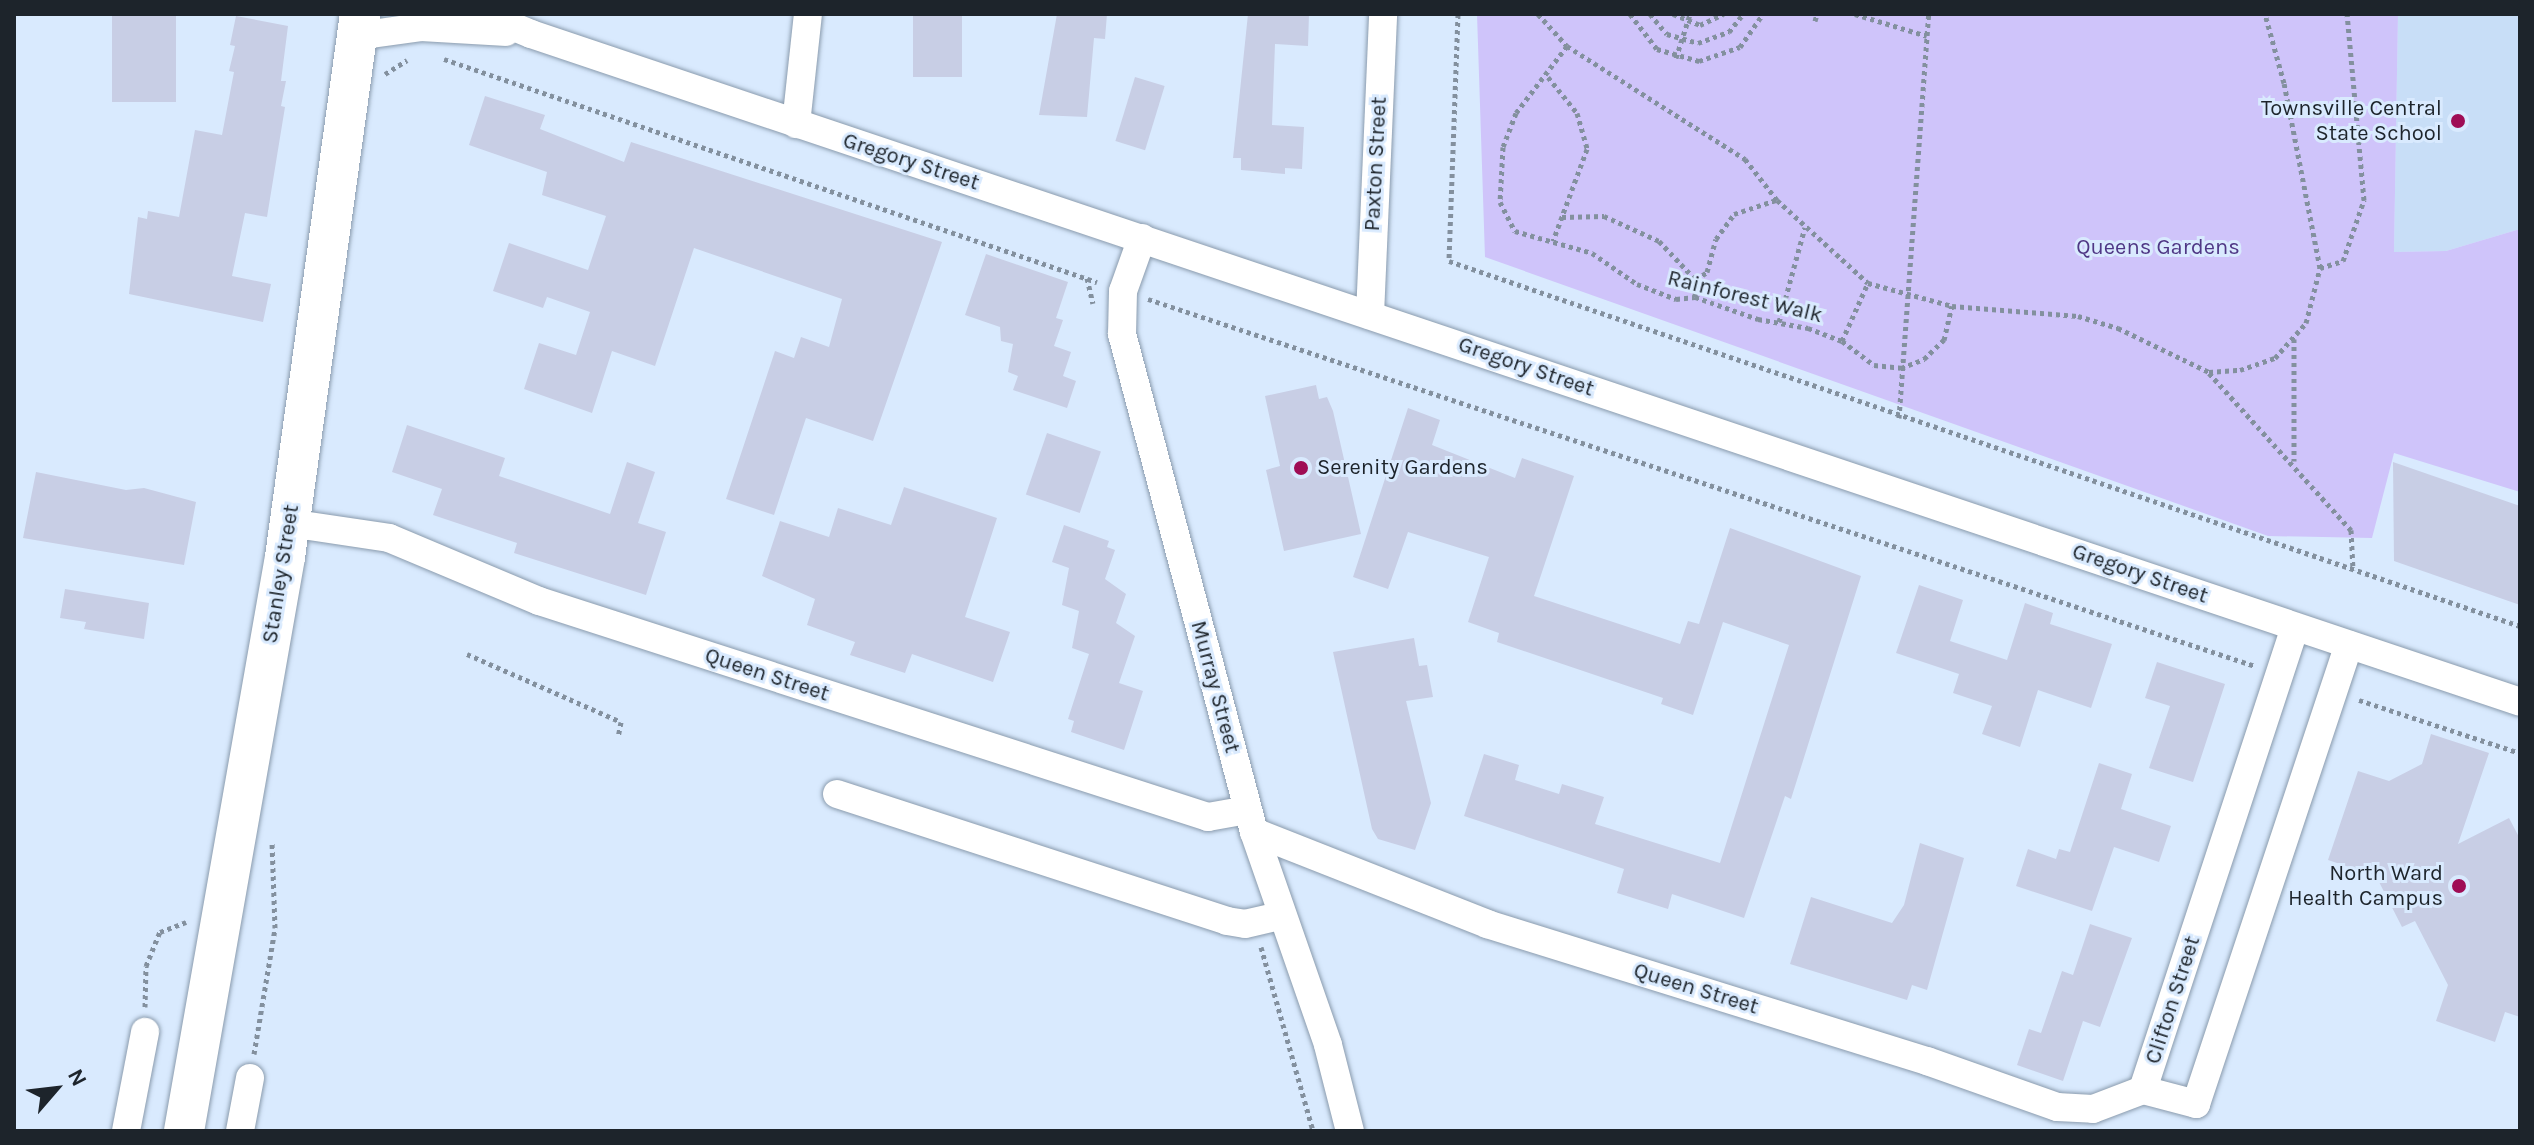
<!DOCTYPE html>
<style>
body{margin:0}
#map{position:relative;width:2534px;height:1145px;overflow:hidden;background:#d9eafe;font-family:Karla,sans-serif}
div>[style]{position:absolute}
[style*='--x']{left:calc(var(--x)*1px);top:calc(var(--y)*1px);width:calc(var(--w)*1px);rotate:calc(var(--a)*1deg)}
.built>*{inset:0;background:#c8def7}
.green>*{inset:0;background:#cfc4fa}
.building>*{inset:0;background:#c8cee5;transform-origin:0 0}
.path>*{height:5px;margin-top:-2.5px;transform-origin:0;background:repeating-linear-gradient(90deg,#83909e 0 4px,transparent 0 8px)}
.roads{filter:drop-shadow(0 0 2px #8a9bad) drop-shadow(0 0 2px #8a9bad)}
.minor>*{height:28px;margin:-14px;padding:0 14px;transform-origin:14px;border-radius:14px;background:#fff}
.secondary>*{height:40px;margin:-20px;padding:0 20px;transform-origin:20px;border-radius:20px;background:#fff}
.dots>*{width:22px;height:22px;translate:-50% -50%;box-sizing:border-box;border:4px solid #d9eafe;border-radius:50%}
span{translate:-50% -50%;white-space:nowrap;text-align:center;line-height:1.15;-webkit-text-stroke:6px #d9eafe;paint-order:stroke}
.poi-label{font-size:22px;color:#1d242b}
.right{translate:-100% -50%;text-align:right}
.left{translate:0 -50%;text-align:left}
.street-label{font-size:22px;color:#1d242b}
.park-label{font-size:22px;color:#4f3785}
.frame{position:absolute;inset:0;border:16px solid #1d242b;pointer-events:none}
.north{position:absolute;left:16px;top:1049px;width:80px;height:80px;-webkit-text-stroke:6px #d9eafe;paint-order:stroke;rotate:62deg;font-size:22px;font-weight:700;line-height:32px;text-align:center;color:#1d242b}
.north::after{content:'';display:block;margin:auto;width:28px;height:36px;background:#1d242b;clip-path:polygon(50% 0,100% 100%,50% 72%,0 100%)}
</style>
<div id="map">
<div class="built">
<div style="clip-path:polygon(2398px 14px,2520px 14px,2520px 229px,2446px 251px,2394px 252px)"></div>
</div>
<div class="green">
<div style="clip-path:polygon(1477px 14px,2398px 14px,2394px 252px,2446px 251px,2520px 229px,2520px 492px,2394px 453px,2372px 538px,2268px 536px,1485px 257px)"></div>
</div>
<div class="building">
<div style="left:112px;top:14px;width:64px;height:88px"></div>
<div style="left:913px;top:14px;width:49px;height:63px"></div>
<div style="clip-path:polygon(1057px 14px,1107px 14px,1105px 39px,1094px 38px,1087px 117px,1039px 115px)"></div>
<div style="clip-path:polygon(1248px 14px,1309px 14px,1308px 46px,1275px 44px,1272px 125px,1304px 127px,1302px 169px,1285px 168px,1285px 174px,1241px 170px,1241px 158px,1233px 158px)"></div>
<div style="clip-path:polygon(236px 16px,288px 26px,281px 81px,286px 81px,281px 106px,285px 107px,267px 217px,245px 213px,232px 276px,271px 284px,263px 322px,129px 294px,138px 217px,147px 219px,148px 211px,179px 217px,195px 130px,222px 135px,234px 72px,229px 71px,235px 46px,230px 45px)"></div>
<div style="left:1135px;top:77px;width:31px;height:67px;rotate:17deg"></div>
<div style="clip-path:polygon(485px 96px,545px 115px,540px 129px,624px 162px,631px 142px,942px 242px,873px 441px,806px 418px,774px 515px,726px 499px,775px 351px,794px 358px,801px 337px,829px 347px,842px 299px,694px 248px,655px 366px,612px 351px,592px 413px,524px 389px,539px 343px,576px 355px,590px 312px,547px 297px,543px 308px,493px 291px,509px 243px,588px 270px,606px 216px,542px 195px,547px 172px,469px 145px)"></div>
<div style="clip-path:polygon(986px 254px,1068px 282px,1056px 318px,1063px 320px,1054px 346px,1071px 352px,1063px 376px,1076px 381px,1067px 408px,1013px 390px,1018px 376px,1008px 372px,1013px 344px,1001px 341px,1000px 327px,965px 315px)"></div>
<div style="clip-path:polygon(1316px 385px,1319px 399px,1327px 397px,1333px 411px,1361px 534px,1284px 551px,1266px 470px,1280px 466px,1265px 396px)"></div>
<div style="clip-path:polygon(1408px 408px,1440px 420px,1432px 445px,1515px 478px,1522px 458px,1574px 476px,1534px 596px,1680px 644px,1688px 621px,1699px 624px,1730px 528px,1861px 576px,1791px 799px,1785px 796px,1744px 918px,1672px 894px,1668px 909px,1617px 893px,1624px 869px,1464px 816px,1484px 754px,1519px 765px,1515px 780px,1559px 794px,1562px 784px,1604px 797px,1595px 824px,1720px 863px,1789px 645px,1723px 622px,1693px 715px,1661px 704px,1663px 698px,1497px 642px,1499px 633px,1468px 622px,1489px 557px,1408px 532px,1388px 589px,1353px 577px)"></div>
<div style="clip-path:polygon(407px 425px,505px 458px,499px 476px,610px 514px,627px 462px,655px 472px,638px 523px,666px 532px,646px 595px,514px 553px,517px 543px,433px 515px,442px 489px,392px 472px)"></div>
<div style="left:1047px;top:433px;width:57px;height:65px;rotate:19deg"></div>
<div style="clip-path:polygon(2393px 462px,2520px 506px,2520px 605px,2394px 561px)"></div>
<div style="clip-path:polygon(36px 472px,126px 490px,144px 488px,196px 502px,184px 565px,23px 538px)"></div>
<div style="clip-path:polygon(904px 487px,997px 518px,965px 617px,1010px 632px,993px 682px,912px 654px,905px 673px,850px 655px,855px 642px,807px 625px,815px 599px,762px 576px,780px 521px,829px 537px,838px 508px,891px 525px)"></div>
<div style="clip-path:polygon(1064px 525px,1109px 541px,1107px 547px,1115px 550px,1105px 579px,1126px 594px,1116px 623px,1135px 636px,1119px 683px,1143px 691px,1124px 750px,1071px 732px,1074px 721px,1068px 719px,1089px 654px,1072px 648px,1079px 611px,1062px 605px,1069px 568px,1052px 562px)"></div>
<div style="clip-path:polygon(1919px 585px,1963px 600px,1950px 641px,2007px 660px,2025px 603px,2053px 613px,2050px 624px,2112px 644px,2091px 708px,2038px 690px,2020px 747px,1982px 734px,1992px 706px,1953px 693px,1959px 674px,1896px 653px)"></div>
<div style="clip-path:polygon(65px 589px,149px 603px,144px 639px,84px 629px,86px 622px,60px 618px)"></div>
<div style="clip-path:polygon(1414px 638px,1419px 666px,1427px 665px,1433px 697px,1406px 701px,1431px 803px,1415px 850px,1378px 839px,1372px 829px,1333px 652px)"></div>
<div style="clip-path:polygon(2157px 662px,2225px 684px,2193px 782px,2149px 768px,2170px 706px,2145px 698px)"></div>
<div style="clip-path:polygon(2431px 734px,2489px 753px,2458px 844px,2509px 818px,2520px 839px,2520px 1017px,2505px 1012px,2495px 1042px,2436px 1021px,2448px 985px,2415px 921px,2402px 927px,2376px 876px,2328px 860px,2358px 771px,2389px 781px,2422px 764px)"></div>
<div style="clip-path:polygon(2099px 763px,2132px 774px,2121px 809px,2171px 826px,2159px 862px,2114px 847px,2092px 911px,2016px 886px,2028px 849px,2056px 859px,2059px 849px,2070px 852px)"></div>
<div style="clip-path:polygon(1920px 843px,1964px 858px,1927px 990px,1912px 985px,1907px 1000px,1790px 964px,1811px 897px,1892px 923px,1904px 905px)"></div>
<div style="clip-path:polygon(2090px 924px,2132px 938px,2100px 1027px,2083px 1021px,2063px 1081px,2017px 1065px,2029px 1029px,2041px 1033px,2062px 971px,2073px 975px)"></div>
</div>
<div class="path">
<div style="--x:1458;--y:14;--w:247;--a:92.1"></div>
<div style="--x:1449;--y:261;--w:1131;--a:18.82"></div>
<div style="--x:1538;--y:14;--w:43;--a:47.8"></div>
<div style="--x:1567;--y:46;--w:211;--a:32.4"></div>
<div style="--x:1745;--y:159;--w:52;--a:52"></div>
<div style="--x:1777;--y:200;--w:123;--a:42.4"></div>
<div style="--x:1868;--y:283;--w:87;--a:15.3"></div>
<div style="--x:1952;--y:306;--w:126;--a:4.5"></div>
<div style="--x:2078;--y:316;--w:42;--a:16.7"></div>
<div style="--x:2118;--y:328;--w:101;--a:25.8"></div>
<div style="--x:2209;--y:372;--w:31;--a:-4"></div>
<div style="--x:2240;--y:370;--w:37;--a:-19"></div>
<div style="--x:2275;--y:358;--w:47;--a:-48.5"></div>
<div style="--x:2306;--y:323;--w:57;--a:-75.7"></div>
<div style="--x:2320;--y:268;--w:188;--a:-101"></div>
<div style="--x:2284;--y:83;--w:72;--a:-105.4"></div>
<div style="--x:1630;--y:14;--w:44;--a:52.4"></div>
<div style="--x:1657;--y:49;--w:44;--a:15.9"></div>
<div style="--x:1699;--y:61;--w:43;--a:-18.9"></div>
<div style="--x:1740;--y:47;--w:40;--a:-55.1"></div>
<div style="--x:1650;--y:14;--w:26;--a:50"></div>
<div style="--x:1667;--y:34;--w:32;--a:16"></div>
<div style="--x:1698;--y:43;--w:33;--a:-20"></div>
<div style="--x:1729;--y:32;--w:23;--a:-52"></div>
<div style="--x:1673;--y:14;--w:29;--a:22"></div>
<div style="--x:1700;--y:25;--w:26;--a:-25"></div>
<div style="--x:1855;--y:14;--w:75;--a:17"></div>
<div style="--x:1815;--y:21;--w:7;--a:-74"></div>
<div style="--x:1567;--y:46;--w:84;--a:127.3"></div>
<div style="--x:1516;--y:113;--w:36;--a:111"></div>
<div style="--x:1503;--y:147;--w:55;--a:93.1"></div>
<div style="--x:1500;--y:202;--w:33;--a:63"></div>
<div style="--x:1515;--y:231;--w:80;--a:15.9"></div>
<div style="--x:1592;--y:253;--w:55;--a:34.6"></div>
<div style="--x:1637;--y:284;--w:42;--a:21"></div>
<div style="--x:1676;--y:299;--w:19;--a:-6"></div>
<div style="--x:1695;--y:297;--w:67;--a:19.2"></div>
<div style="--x:1758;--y:319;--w:51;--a:10.2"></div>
<div style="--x:1808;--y:328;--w:36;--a:21"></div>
<div style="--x:1842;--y:341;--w:40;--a:37"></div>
<div style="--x:1874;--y:365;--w:27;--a:6"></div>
<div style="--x:1901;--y:368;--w:25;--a:-21"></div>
<div style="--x:1924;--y:359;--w:28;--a:-44"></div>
<div style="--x:1944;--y:340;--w:35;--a:-77"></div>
<div style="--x:1676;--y:58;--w:46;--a:-72.3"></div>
<div style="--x:444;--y:59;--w:690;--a:18.86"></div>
<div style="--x:385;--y:74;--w:26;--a:-32"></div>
<div style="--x:1548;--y:77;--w:46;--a:51.1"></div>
<div style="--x:1577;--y:113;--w:37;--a:74"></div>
<div style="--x:1587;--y:149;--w:98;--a:110.3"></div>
<div style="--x:1562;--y:217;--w:42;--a:-1.4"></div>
<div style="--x:1604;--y:216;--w:60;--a:24.4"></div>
<div style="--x:1659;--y:241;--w:54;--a:46.5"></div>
<div style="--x:1696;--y:280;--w:14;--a:-36"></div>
<div style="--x:1707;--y:272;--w:34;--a:-75"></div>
<div style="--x:1716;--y:239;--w:31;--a:-54"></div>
<div style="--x:1734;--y:214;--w:44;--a:-18.4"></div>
<div style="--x:2320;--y:268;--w:24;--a:-17"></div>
<div style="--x:2343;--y:261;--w:65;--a:-71"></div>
<div style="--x:2364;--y:200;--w:187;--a:-95.2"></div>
<div style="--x:1087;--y:278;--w:26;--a:77"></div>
<div style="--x:1695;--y:297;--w:17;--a:-87"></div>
<div style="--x:1148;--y:299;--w:1166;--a:18.34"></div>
<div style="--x:1779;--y:322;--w:98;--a:-74.7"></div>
<div style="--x:2294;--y:339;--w:122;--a:90"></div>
<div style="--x:1842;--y:341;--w:64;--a:-65.9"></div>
<div style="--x:2209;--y:373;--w:212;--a:47.9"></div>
<div style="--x:2351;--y:530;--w:40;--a:87.1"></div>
<div style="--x:1899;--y:418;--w:405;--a:-85.8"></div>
<div style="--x:467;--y:654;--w:168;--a:23.8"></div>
<div style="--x:621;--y:722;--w:15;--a:101"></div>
<div style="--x:2359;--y:700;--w:169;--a:18.2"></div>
<div style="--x:1261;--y:947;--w:191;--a:74.2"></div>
<div style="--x:145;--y:1007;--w:41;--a:-88.6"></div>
<div style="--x:146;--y:966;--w:37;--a:-68"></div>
<div style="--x:160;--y:932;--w:28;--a:-21"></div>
<div style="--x:254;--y:1054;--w:128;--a:-80.5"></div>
<div style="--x:275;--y:928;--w:86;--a:-92"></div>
</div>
<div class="roads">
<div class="minor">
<div style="--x:483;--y:14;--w:52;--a:22.6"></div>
<div style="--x:531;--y:34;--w:2098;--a:18.56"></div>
<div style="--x:357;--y:36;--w:66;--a:-7.9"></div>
<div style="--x:422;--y:27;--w:84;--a:3.4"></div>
<div style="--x:796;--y:124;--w:111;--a:-83.8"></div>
<div style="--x:1142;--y:238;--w:56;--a:109.7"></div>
<div style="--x:1123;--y:291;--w:43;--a:91.3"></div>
<div style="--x:1122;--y:334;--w:515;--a:75.15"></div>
<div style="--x:1254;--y:832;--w:225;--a:70.8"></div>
<div style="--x:1328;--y:1045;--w:89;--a:75.7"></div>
<div style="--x:1370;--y:315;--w:301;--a:-87.5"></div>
<div style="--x:289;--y:523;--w:101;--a:8.5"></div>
<div style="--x:389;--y:538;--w:163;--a:22.8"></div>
<div style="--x:539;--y:601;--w:703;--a:17.89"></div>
<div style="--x:1208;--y:817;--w:40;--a:-10"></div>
<div style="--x:2295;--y:627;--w:487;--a:108.2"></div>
<div style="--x:2143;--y:1090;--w:55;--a:14.8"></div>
<div style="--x:2196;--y:1104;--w:484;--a:-71.6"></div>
<div style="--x:837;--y:794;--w:410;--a:18"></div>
<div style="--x:1227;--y:921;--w:18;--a:9"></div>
<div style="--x:1245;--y:924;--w:35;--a:-13"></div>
<div style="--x:1254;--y:832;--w:251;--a:21.5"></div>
<div style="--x:1487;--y:924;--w:461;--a:17.3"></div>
<div style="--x:1927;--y:1061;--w:138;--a:19.5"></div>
<div style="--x:2057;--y:1107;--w:36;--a:3"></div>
<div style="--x:2093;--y:1109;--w:53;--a:-20.8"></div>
<div style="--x:126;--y:1131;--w:101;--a:-79.1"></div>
<div style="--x:240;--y:1131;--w:54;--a:-79.3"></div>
</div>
<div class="secondary">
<div style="--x:184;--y:1131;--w:583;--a:-80.02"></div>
<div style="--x:285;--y:557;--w:548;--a:-82.14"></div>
</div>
</div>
<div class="dots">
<div style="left:2458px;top:121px;background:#9f0d55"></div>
<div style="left:1301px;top:468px;background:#9f0d55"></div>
<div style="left:2459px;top:886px;background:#9f0d55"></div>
</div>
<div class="poi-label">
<span class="right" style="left:2442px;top:121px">Townsville Central<br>State School</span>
<span class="left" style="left:1317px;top:468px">Serenity Gardens</span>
<span class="right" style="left:2443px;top:886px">North Ward<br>Health Campus</span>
</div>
<div class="street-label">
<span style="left:911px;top:162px;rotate:18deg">Gregory Street</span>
<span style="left:1376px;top:164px;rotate:-87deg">Paxton Street</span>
<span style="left:1745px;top:297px;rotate:14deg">Rainforest Walk</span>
<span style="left:1526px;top:367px;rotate:19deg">Gregory Street</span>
<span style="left:281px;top:574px;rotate:-81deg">Stanley Street</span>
<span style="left:2140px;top:574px;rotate:19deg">Gregory Street</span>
<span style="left:767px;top:675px;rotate:18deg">Queen Street</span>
<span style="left:1215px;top:687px;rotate:75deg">Murray Street</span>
<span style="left:1696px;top:989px;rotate:17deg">Queen Street</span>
<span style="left:2173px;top:1000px;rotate:-72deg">Clifton Street</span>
</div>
<div class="park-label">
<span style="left:2158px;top:248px">Queens Gardens</span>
</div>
<div class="frame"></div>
<div class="north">N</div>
</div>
